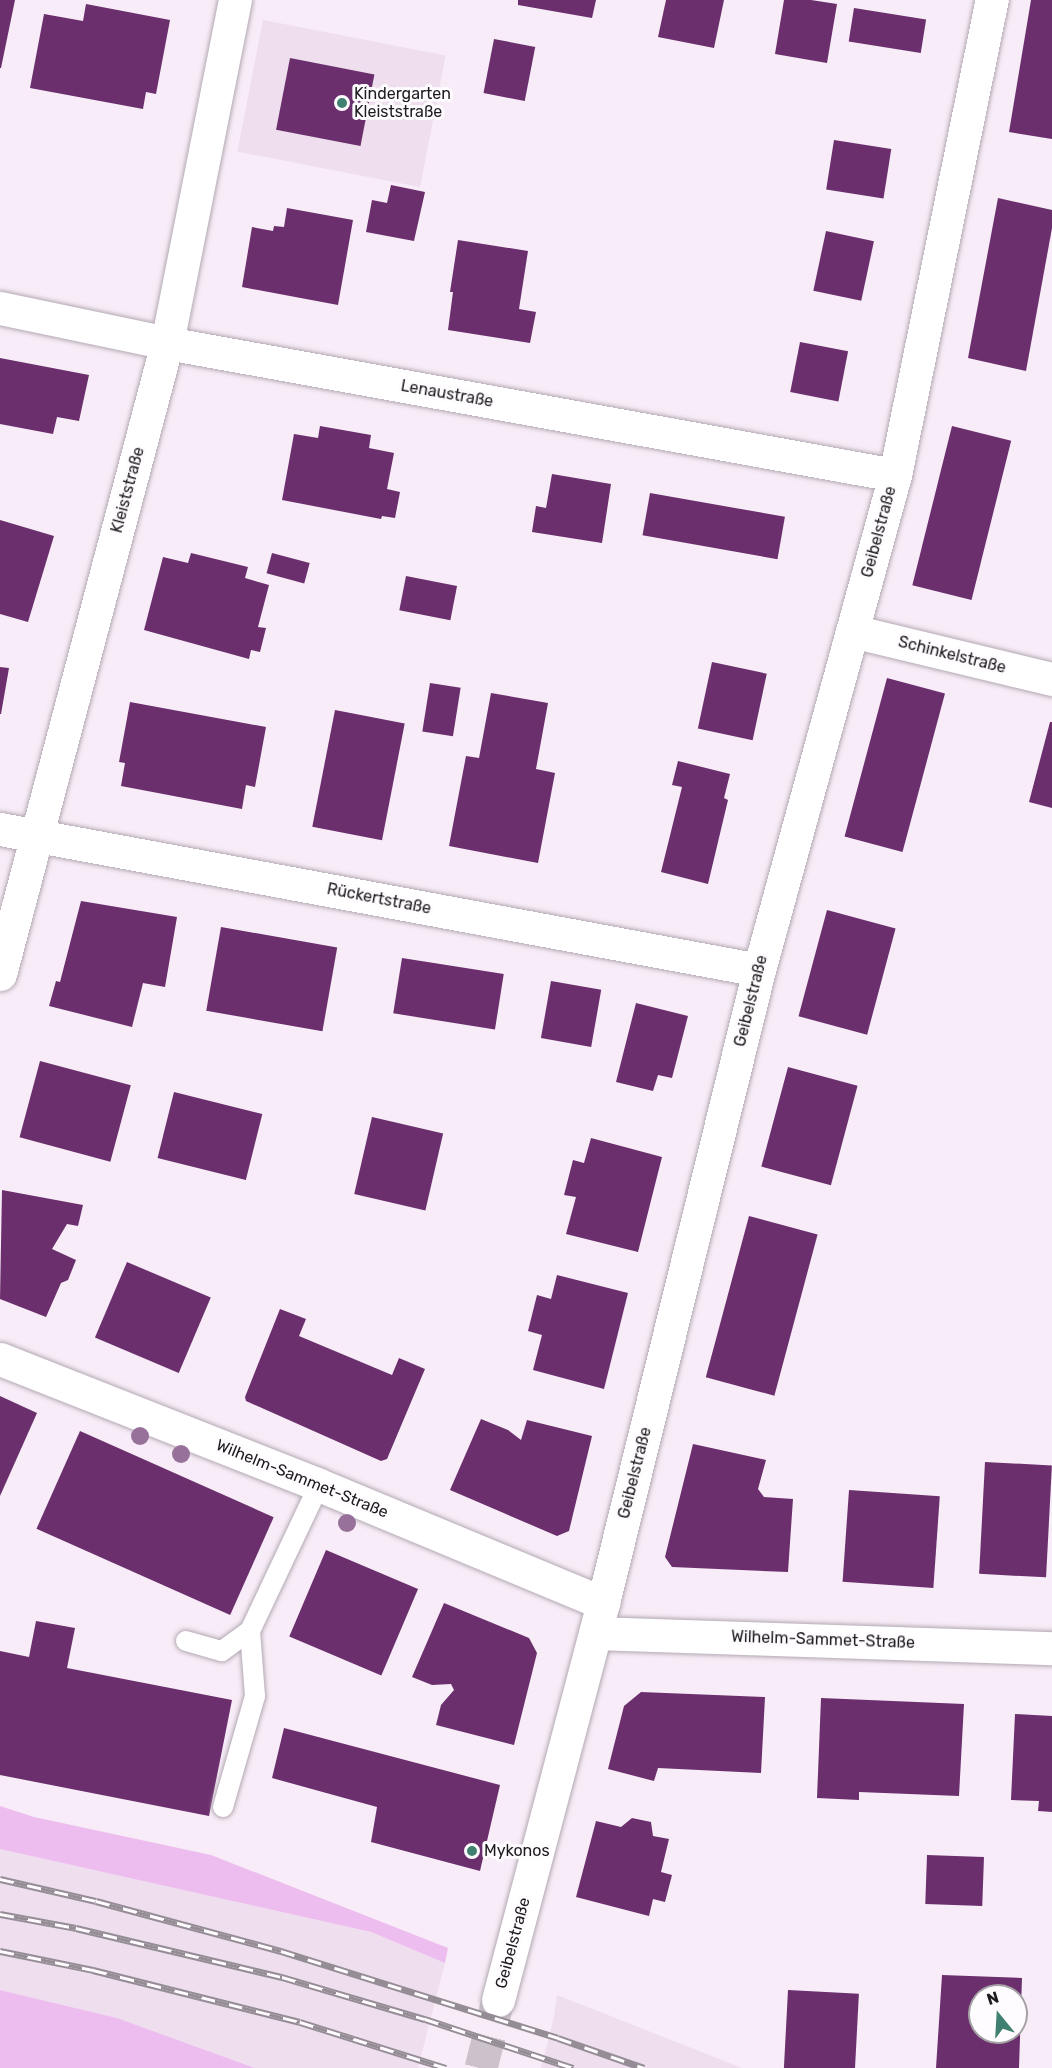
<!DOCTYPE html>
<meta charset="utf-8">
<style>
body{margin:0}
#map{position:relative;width:1052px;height:2068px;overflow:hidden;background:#f7ecf7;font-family:Rubik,sans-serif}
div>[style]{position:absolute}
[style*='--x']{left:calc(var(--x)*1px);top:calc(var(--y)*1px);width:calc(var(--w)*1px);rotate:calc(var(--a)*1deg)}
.built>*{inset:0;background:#eedeee;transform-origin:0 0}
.green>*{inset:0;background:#eebdef}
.building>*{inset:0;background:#6b2f6d;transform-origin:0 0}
.minor-tunnel>*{height:33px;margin-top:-16.5px;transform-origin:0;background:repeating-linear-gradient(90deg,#ccc2cc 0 33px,transparent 0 49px)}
.roads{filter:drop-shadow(0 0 2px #b3a9b3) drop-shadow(0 0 2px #b3a9b3)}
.service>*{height:20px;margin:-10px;padding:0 10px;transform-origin:10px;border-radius:10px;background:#fff}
.minor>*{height:33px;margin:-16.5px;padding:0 16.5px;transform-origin:16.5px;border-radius:16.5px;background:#fff}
.rail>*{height:7px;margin-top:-3.5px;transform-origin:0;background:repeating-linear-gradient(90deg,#fefcfe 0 14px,#958d95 0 28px);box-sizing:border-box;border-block:2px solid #958d95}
.trees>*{width:18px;height:18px;margin:-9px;border-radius:50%;background:#977199}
.dots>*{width:16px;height:16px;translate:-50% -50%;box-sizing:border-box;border:3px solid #fefcfe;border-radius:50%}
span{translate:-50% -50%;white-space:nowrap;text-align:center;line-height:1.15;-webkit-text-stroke:6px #fefcfe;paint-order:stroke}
.poi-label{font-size:16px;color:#1e1b1e}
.left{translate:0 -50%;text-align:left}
.street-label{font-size:16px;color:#1e1b1e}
.north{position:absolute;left:968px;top:1984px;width:60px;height:60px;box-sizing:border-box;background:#fefcfe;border:2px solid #a4a2a4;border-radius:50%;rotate:342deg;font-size:16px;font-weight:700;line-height:24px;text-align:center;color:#1e1b1e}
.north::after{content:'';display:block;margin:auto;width:21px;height:27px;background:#3f8070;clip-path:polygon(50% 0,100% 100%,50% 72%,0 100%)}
</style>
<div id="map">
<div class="built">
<div style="left:263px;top:20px;width:186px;height:134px;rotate:11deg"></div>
<div style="clip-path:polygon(0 1849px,371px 1932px,445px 1963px,418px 2068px,255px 2068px,117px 2018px,0 1990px)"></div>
<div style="clip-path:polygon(557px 1995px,742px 2068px,541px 2068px,554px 2017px)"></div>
</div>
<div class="green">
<div style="clip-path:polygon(0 1806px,34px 1817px,211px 1855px,448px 1948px,445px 1963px,371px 1932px,0 1849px)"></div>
<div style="clip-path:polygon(0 1990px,117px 2018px,255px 2068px,0 2068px)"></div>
</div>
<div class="building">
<div style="clip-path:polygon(0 0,15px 0,1px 68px,0 68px)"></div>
<div style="clip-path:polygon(518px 0,596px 0,592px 18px,518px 5px)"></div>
<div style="clip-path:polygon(666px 0,724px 0,714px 48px,658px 37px)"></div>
<div style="clip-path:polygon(784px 0,811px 0,837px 4px,827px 63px,775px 54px)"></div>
<div style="clip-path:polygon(1031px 0,1052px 0,1052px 139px,1009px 132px)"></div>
<div style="clip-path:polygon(86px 4px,170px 20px,156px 94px,146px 92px,143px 109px,30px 88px,44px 14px,83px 21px)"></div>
<div style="left:854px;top:8px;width:73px;height:34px;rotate:9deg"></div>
<div style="left:494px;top:39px;width:42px;height:55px;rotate:11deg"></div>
<div style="left:290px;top:58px;width:86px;height:73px;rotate:11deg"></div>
<div style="left:834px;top:140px;width:58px;height:50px;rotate:9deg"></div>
<div style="clip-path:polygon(391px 185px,425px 192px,414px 241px,366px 232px,372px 200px,387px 203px)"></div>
<div style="clip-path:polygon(998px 198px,1052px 210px,1052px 228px,1026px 371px,968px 358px)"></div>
<div style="clip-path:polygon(287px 208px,353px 220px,338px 305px,242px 287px,252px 227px,273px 231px,274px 226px,284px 227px)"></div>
<div style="left:826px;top:231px;width:49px;height:61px;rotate:12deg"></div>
<div style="clip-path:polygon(458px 240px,528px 251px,519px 309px,536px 312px,530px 343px,448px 330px,453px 292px,450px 292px)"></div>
<div style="left:800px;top:342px;width:49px;height:51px;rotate:11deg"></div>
<div style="clip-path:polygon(0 358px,89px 375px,79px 421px,57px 417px,53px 434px,0 424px)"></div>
<div style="clip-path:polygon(320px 426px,371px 435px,369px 448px,394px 453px,387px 489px,400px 492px,395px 518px,382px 516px,381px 519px,282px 500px,294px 434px,318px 438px)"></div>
<div style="left:952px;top:426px;width:61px;height:164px;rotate:14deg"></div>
<div style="clip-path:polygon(552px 474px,611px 484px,602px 543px,532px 532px,536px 506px,546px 508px)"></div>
<div style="left:650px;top:493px;width:137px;height:43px;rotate:10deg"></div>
<div style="clip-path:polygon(0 520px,54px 536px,28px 622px,0 614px)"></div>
<div style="clip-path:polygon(191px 553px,248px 567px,245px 578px,269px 585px,258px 627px,266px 628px,260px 652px,251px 650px,249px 659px,144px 630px,163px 557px,188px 563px)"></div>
<div style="left:272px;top:553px;width:39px;height:21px;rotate:15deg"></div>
<div style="left:406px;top:576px;width:52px;height:35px;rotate:11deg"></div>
<div style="left:712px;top:662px;width:56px;height:68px;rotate:12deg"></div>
<div style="clip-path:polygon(0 667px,9px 668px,1px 714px,0 714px)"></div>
<div style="left:887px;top:678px;width:60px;height:164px;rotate:15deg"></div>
<div style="left:430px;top:683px;width:31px;height:49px;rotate:9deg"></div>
<div style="clip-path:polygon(491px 693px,548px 703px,536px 769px,555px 773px,538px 863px,449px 846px,466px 756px,479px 758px)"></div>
<div style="clip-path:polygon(130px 702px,266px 727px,255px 787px,246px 785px,242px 809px,121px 786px,125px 763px,119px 762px)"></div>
<div style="left:335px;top:710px;width:71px;height:119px;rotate:11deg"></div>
<div style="clip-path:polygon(1050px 722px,1052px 722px,1052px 808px,1029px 802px)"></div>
<div style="clip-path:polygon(678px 761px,730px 774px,724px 798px,728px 800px,708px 884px,661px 872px,682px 787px,672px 785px)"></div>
<div style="clip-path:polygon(81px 901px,177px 917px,165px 987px,143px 983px,132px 1027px,49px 1006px,56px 981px,60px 982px)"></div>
<div style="left:827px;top:910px;width:71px;height:110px;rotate:15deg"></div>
<div style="left:221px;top:927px;width:118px;height:85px;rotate:10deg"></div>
<div style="left:402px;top:958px;width:103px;height:56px;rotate:9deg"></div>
<div style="left:551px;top:981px;width:51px;height:58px;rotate:10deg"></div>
<div style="clip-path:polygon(636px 1003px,688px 1016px,672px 1078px,658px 1075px,653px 1091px,616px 1082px)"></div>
<div style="left:40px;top:1061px;width:94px;height:79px;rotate:15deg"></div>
<div style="left:788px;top:1067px;width:72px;height:103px;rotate:15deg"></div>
<div style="left:174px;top:1092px;width:91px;height:68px;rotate:14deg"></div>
<div style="left:372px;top:1117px;width:73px;height:79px;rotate:13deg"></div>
<div style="clip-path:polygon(591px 1138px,662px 1157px,638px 1252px,566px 1234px,576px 1197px,564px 1195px,573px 1160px,584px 1163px)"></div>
<div style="clip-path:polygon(2px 1190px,83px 1205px,78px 1226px,67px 1224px,52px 1249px,76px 1260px,68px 1280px,61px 1283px,46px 1317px,0 1299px)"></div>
<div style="left:749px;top:1216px;width:71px;height:167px;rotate:15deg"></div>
<div style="left:127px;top:1262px;width:91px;height:82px;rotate:23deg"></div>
<div style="clip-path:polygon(557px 1275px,628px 1293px,604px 1389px,533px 1370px,542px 1335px,528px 1331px,537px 1295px,551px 1299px)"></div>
<div style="clip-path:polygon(280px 1309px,306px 1319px,299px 1336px,392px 1375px,399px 1358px,425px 1369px,387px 1459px,381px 1461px,246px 1401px,245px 1397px)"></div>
<div style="clip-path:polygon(0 1396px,37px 1413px,0 1496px)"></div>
<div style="clip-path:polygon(481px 1419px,508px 1430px,521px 1440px,527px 1420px,592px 1436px,569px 1531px,557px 1536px,450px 1490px)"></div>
<div style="left:80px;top:1431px;width:212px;height:107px;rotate:24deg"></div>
<div style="clip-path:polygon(693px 1444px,766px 1460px,758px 1489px,764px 1497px,793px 1499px,788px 1572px,672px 1567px,665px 1557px)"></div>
<div style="left:985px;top:1462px;width:67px;height:112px;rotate:3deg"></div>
<div style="left:849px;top:1490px;width:91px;height:92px;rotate:4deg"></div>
<div style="left:326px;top:1550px;width:100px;height:94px;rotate:23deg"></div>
<div style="clip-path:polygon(444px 1603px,529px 1638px,537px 1653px,514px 1745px,436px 1725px,441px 1705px,454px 1690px,451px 1684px,432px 1685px,412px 1677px)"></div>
<div style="clip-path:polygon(36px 1621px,75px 1628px,67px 1668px,232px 1700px,209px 1816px,0 1775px,0 1651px,29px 1657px)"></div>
<div style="clip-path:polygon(641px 1692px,765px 1697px,761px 1773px,658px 1768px,654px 1781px,608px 1769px,624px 1706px)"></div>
<div style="clip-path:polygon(821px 1698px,964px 1704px,959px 1796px,859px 1792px,859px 1800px,817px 1798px)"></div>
<div style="clip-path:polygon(1015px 1714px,1052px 1716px,1052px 1812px,1038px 1811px,1039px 1801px,1011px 1800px)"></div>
<div style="clip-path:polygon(284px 1728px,500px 1785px,480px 1871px,371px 1842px,377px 1807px,272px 1778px)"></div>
<div style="clip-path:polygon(632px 1818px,651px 1822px,653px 1836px,669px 1839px,661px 1872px,672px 1875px,665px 1902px,653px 1899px,649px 1916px,576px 1897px,596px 1821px,621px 1827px)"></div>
<div style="left:927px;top:1855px;width:57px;height:49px;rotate:2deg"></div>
<div style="clip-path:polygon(evenodd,942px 1975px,1022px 1978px,1019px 2068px,936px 2068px,942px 1975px,980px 1996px,1016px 1996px,1016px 2032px,980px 2032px,980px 1996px)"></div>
<div style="left:788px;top:1990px;width:71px;height:78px;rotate:3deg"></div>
</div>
<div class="minor-tunnel">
<div style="--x:481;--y:2068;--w:70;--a:-76"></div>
</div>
<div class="roads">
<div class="service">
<div style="--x:186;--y:1641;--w:37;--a:16"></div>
<div style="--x:222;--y:1651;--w:34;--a:-36"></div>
<div style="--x:223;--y:1807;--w:116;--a:-73.9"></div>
<div style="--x:255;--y:1696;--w:65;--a:-94.4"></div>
<div style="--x:250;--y:1631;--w:161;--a:-64.7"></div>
</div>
<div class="minor">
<div style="--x:0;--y:308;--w:171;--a:11.8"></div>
<div style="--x:167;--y:343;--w:740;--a:10.28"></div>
<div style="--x:852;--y:631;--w:206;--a:13.5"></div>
<div style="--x:0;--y:829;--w:772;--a:10.52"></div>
<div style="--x:0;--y:974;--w:653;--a:-75.18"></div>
<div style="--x:167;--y:343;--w:350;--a:-78.8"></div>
<div style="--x:0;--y:1359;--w:341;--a:21.5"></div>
<div style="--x:317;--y:1484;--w:310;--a:22.6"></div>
<div style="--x:595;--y:1633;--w:457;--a:1.9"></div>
<div style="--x:498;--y:2000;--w:411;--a:-75.2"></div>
<div style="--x:603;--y:1603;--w:652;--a:-76.16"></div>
<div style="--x:759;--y:970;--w:513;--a:-74.64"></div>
<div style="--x:895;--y:475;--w:485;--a:-78.5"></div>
</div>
</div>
<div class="rail">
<div style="--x:0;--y:1879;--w:98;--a:12.9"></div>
<div style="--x:96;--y:1901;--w:192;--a:15.1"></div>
<div style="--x:281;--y:1951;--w:290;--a:17.4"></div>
<div style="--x:558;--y:2038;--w:91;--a:19.2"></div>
<div style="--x:0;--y:1914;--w:77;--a:10.4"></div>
<div style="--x:76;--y:1928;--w:212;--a:13.4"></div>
<div style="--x:282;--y:1977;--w:149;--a:16.4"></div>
<div style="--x:425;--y:2019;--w:156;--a:18.3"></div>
<div style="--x:0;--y:1951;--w:95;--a:11.5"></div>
<div style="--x:93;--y:1970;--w:213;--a:14.1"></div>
<div style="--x:300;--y:2022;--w:153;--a:17.5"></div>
</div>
<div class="trees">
<div style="left:140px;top:1436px"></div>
<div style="left:181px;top:1454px"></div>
<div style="left:347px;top:1523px"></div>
</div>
<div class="dots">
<div style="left:342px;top:103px;background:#3f8070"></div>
<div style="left:472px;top:1851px;background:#3f8070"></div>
</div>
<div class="poi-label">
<span class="left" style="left:354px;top:103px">Kindergarten<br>Kleiststraße</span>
<span class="left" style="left:484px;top:1851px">Mykonos</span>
</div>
<div class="street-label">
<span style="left:447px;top:394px;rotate:10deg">Lenaustraße</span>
<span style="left:128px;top:490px;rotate:-75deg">Kleiststraße</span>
<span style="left:879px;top:532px;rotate:-75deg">Geibelstraße</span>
<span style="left:952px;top:655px;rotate:14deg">Schinkelstraße</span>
<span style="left:379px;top:899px;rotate:11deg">Rückertstraße</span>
<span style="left:751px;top:1001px;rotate:-76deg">Geibelstraße</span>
<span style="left:635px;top:1473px;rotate:-76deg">Geibelstraße</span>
<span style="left:302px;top:1479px;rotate:22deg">Wilhelm-Sammet-Straße</span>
<span style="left:823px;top:1640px;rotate:2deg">Wilhelm-Sammet-Straße</span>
<span style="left:513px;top:1943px;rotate:-75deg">Geibelstraße</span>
</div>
<div class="north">N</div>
</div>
